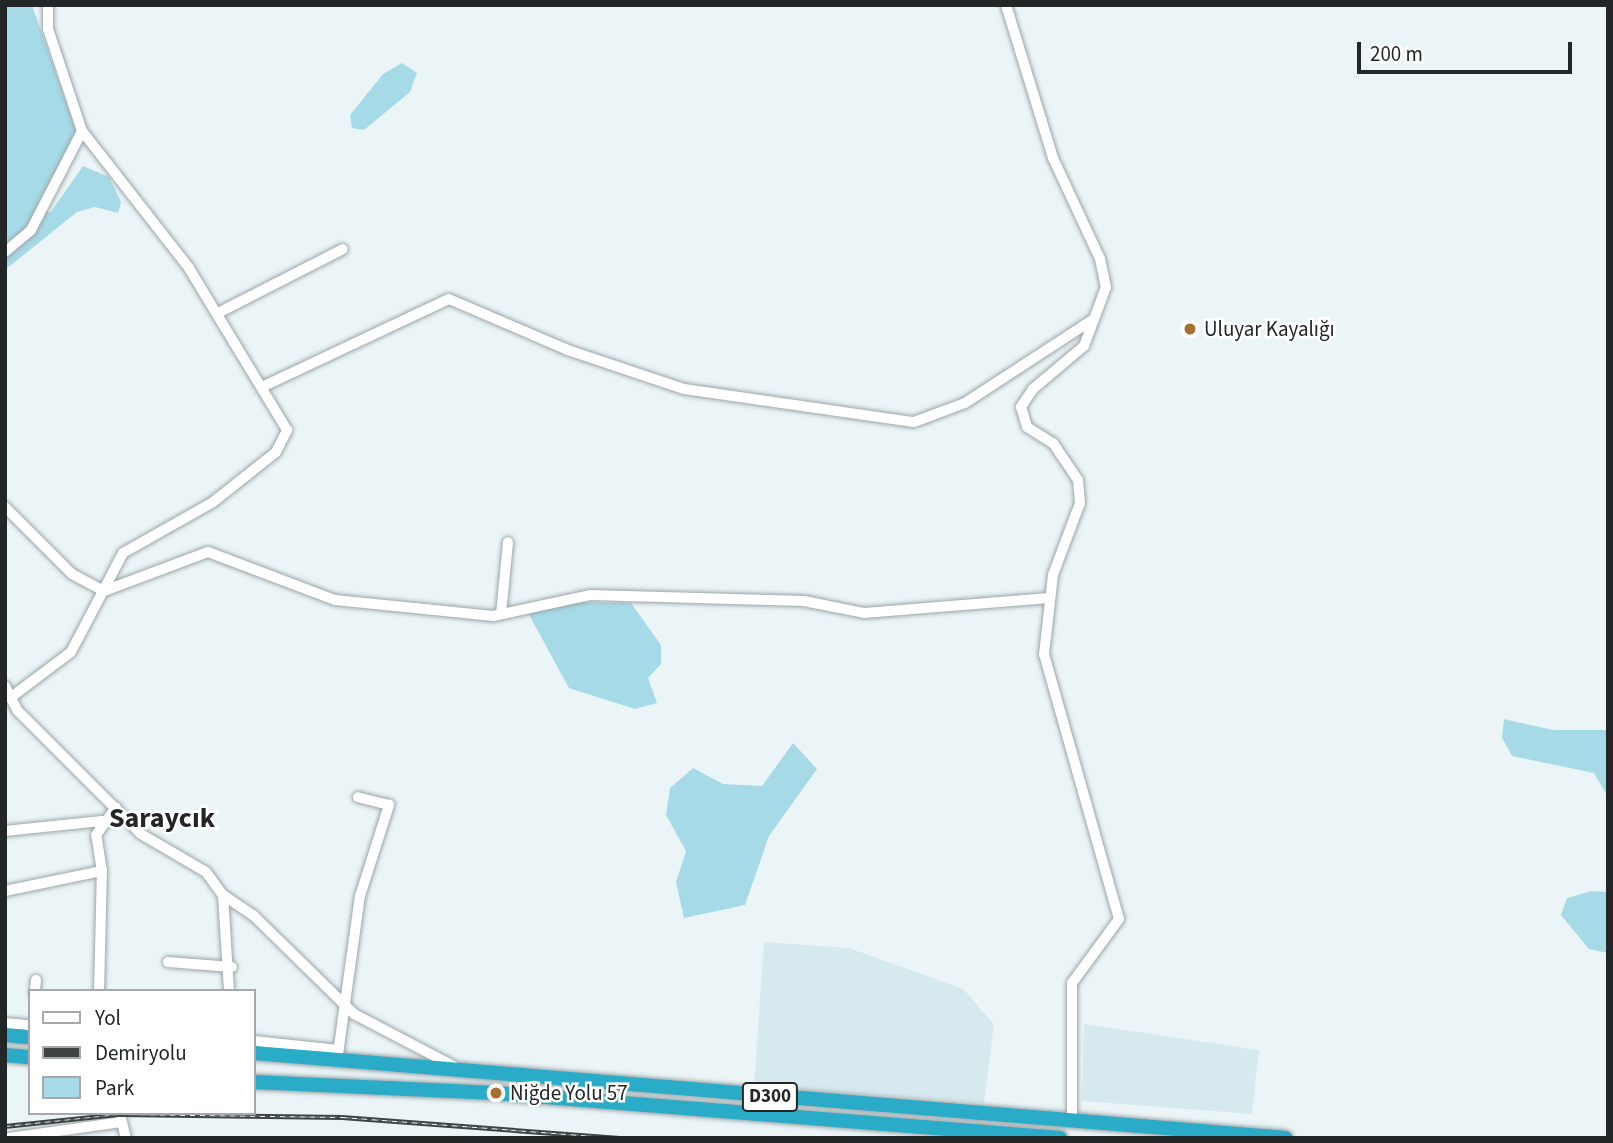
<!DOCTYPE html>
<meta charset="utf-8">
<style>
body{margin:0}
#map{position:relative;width:1613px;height:1143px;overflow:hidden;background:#ebf5f8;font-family:"Source Sans 3",sans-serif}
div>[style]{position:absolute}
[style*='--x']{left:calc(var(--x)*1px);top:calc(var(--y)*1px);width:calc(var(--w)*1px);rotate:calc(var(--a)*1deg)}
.built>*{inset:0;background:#d6e9ee}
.green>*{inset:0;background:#a6dae7}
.roads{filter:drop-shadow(0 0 2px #9ca5a8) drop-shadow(0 0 2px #9ca5a8)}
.minor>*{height:10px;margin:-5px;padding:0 5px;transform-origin:5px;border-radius:5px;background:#fff}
.highway>*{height:14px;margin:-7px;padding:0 7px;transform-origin:7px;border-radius:7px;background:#2aabc7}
.rail>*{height:4.5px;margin-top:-2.25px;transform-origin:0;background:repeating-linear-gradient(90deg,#fff 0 5px,#3e4344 0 10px);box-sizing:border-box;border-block:2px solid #3e4344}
.dots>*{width:19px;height:19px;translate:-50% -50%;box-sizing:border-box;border:4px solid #fff;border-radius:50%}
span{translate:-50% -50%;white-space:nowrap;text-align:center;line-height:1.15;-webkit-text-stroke:5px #fff;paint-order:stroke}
.shield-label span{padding:2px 5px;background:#fff;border:2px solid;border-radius:5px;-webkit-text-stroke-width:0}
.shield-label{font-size:19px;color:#222627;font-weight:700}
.poi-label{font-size:21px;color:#222627}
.left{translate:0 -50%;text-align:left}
.district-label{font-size:28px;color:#222627;font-weight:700}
.frame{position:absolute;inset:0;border:7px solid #222627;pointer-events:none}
.legend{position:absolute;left:28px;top:989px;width:228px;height:126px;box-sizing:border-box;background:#fff;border:2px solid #a7a8a9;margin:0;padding:9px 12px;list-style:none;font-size:21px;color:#222627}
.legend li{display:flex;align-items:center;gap:14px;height:35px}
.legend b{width:35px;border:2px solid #a7a8a9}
.scale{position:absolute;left:1357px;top:42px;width:215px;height:32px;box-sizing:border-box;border:4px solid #222627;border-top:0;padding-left:9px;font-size:21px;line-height:24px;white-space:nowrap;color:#222627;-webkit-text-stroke:5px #fff;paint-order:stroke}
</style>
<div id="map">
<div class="built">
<div style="clip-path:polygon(764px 942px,849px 948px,963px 989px,994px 1024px,984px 1103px,754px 1086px)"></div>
<div style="clip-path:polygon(1084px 1024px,1259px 1050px,1252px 1114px,1082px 1101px)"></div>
</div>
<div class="green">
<div style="clip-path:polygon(5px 5px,32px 5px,80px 142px,43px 208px,50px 213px,83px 166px,109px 177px,121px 202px,118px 213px,95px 207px,77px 212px,5px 270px)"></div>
<div style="clip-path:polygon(402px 63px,417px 73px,410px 92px,364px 130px,352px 128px,350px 115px,383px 74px)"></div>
<div style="clip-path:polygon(572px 602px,631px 603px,661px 645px,661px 664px,648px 678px,657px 703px,635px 709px,569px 688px,527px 611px)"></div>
<div style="clip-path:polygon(1504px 719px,1553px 730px,1608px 730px,1608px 797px,1594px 773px,1512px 756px,1502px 738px)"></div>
<div style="clip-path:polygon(793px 743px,817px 769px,769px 836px,745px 905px,684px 918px,676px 882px,686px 851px,666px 815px,670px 788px,693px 768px,723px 784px,762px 786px)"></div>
<div style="clip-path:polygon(1592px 891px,1608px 892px,1608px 953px,1589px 949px,1561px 915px,1567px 898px)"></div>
</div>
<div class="roads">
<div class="minor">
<div style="--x:1006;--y:5;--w:160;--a:72.9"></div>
<div style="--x:1053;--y:158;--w:111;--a:65"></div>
<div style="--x:1100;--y:259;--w:29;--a:78"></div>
<div style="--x:1106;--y:287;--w:63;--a:110.4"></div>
<div style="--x:1084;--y:346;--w:67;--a:139.9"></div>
<div style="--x:1033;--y:389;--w:22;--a:124"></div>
<div style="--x:1021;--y:407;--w:21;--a:73"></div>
<div style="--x:1027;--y:427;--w:31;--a:32"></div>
<div style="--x:1053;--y:443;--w:45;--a:56"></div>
<div style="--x:1078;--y:480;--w:23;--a:85"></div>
<div style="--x:1080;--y:503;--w:77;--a:110.6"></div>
<div style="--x:1053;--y:575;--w:80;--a:96.5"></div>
<div style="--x:1044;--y:654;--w:275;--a:74.2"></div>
<div style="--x:1119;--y:919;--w:79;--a:126.3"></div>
<div style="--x:1072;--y:983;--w:138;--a:90"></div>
<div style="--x:5;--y:252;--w:34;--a:-40"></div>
<div style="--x:31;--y:230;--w:111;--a:-62.7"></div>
<div style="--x:218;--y:313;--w:140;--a:-27.1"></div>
<div style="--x:264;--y:386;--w:204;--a:-25.2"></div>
<div style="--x:449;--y:299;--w:129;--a:23.2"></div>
<div style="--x:568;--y:350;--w:122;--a:18.6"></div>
<div style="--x:684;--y:389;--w:232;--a:8.2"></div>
<div style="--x:914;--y:422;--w:54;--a:-20.4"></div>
<div style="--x:965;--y:403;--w:154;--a:-33.1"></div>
<div style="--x:5;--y:507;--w:95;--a:45"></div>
<div style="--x:72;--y:574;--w:36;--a:28"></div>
<div style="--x:104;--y:591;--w:111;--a:-20.6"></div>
<div style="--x:208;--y:552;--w:136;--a:20.7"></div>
<div style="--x:335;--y:600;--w:159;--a:5.8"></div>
<div style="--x:493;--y:616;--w:99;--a:-12.2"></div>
<div style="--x:590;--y:595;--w:214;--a:1.6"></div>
<div style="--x:804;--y:601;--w:61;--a:11.3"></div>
<div style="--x:864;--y:613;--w:186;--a:-4.6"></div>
<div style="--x:501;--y:614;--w:72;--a:-84.4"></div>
<div style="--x:5;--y:686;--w:28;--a:63"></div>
<div style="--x:18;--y:711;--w:174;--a:45"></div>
<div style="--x:141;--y:834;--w:75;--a:30.3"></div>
<div style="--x:206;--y:872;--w:29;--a:54"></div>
<div style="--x:223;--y:895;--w:36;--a:34"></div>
<div style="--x:253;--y:915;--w:141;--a:44.4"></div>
<div style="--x:354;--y:1014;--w:119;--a:27.6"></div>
<div style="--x:10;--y:698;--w:76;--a:-37"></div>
<div style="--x:71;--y:652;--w:112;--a:-62.3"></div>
<div style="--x:123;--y:553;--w:103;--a:-29.5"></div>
<div style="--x:213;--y:502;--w:80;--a:-38.4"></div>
<div style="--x:276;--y:452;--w:25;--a:-63"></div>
<div style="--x:287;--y:430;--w:189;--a:-121.2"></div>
<div style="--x:189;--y:268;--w:174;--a:-128"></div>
<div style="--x:82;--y:131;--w:108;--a:-108.4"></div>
<div style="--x:48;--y:29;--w:24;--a:-90"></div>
<div style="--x:5;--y:831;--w:97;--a:-5.9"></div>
<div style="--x:5;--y:891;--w:99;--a:-11.7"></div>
<div style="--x:223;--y:895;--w:96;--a:86.4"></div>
<div style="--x:168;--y:962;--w:64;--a:4.5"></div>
<div style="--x:35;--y:991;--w:11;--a:-85"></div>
<div style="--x:99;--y:991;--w:120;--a:-88.6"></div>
<div style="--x:102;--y:871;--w:36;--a:-99"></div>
<div style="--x:96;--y:835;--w:34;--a:-54"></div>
<div style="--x:5;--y:1023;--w:25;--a:5"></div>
<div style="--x:254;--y:1041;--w:85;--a:6"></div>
<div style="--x:337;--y:1061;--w:167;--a:-82.1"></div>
<div style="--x:360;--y:896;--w:96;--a:-72.3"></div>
<div style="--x:389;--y:805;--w:32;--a:-166"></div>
<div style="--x:120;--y:1113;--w:26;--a:77"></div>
<div style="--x:9;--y:1138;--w:113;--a:-8.1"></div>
</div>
<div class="highway">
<div style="--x:5;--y:1035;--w:25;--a:5"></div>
<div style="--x:254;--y:1053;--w:1035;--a:4.71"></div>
<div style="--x:5;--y:1055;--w:25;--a:5"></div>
<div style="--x:254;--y:1082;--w:242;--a:2.6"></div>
<div style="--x:496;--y:1093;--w:566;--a:4.56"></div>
</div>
</div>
<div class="rail">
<div style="--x:5;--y:1126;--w:116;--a:-6"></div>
<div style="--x:120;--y:1114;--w:222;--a:0.8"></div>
<div style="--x:342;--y:1117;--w:282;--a:4.3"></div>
</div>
<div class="dots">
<div style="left:1190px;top:329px;background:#a76e2d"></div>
<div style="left:496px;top:1093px;background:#a76e2d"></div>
</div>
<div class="shield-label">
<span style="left:770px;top:1097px">D300</span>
</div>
<div class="poi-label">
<span class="left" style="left:1204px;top:329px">Uluyar Kayalığı</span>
<span class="left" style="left:510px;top:1093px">Niğde Yolu 57</span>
</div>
<div class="district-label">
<span style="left:162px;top:818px">Saraycık</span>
</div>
<div class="frame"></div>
<ul class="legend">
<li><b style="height:9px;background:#fff"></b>Yol</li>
<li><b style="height:9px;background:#3e4344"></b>Demiryolu</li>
<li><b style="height:19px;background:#a6dae7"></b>Park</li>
</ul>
<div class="scale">200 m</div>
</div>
